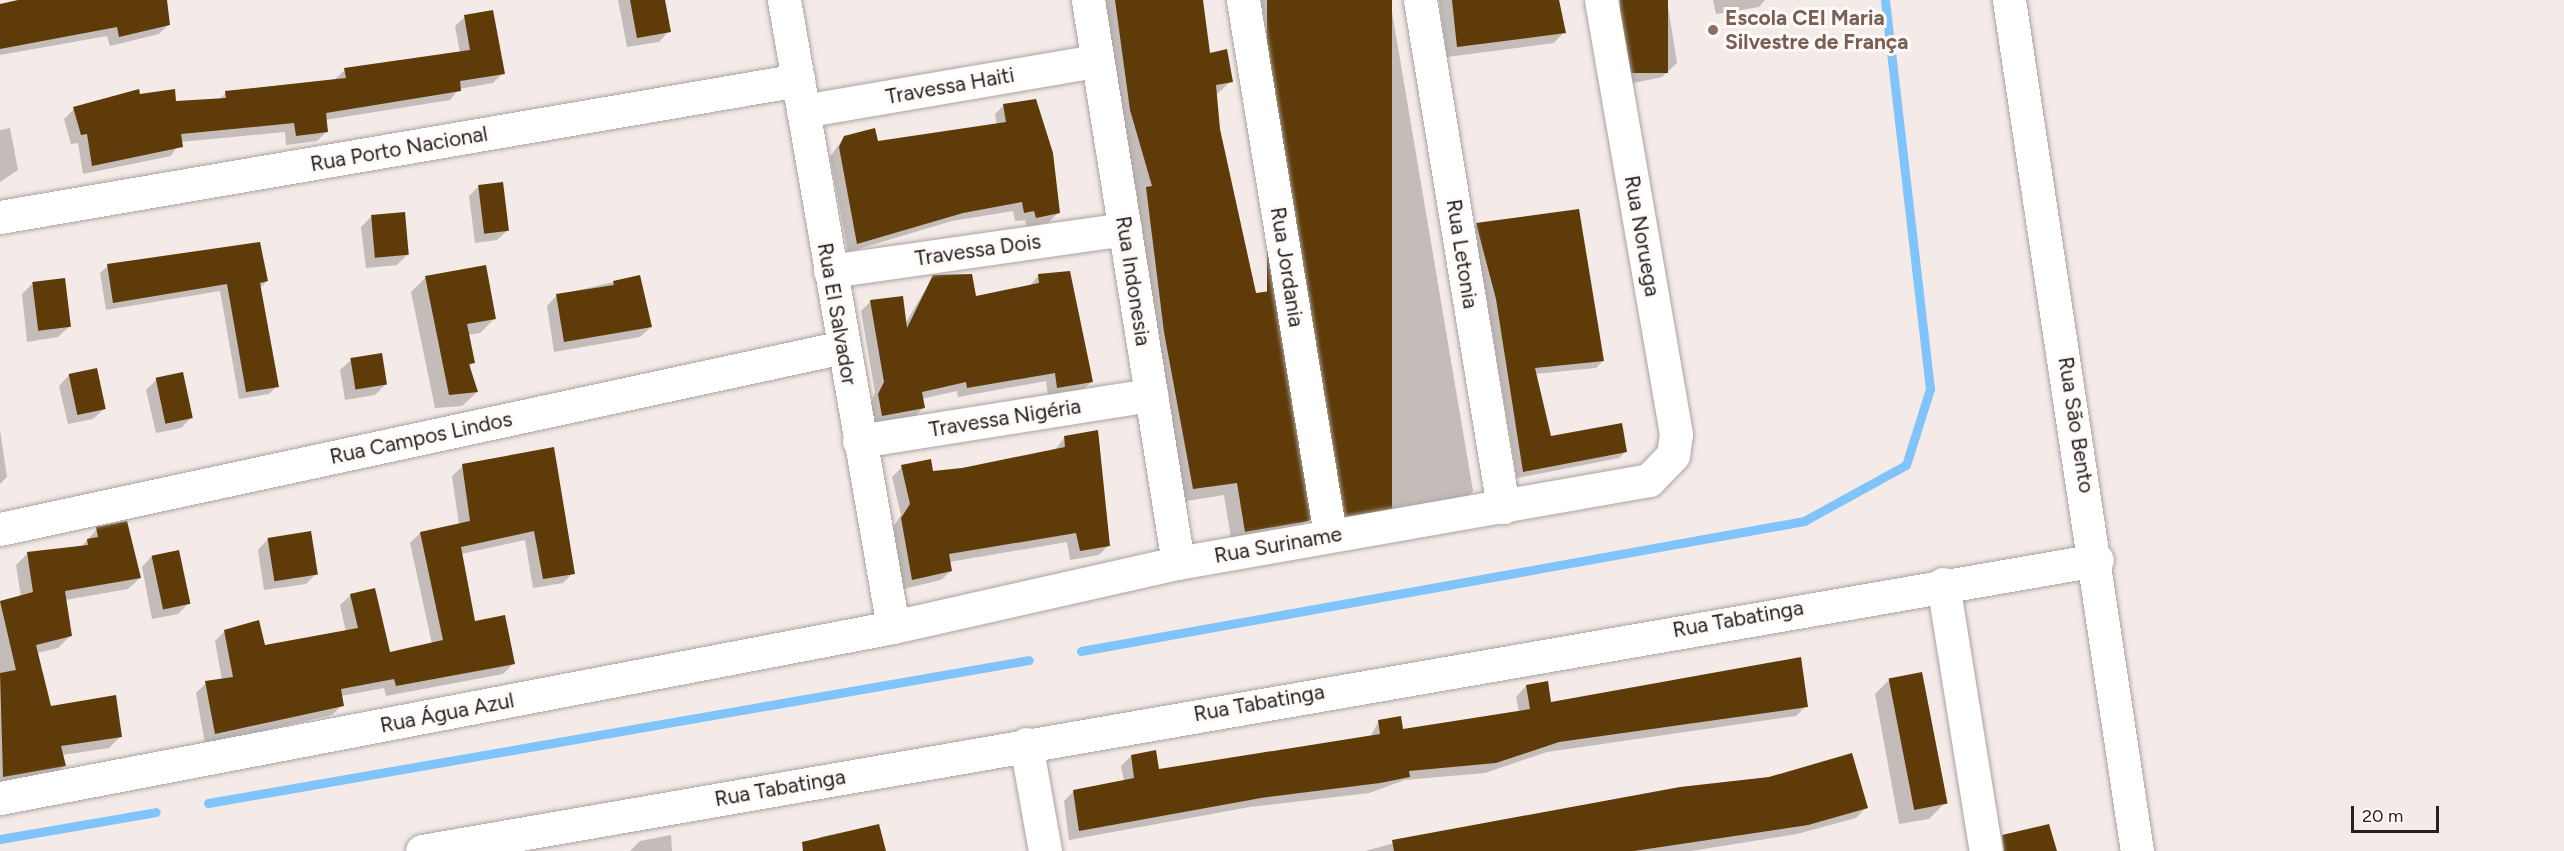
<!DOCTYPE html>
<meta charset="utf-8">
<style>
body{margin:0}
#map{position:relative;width:2564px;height:851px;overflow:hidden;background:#f4ebe8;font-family:Figtree,sans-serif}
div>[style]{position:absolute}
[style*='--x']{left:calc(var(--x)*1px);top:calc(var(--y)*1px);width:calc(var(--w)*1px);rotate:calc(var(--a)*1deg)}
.shadow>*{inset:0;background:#0003}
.stream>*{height:9px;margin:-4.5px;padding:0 4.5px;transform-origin:4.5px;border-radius:4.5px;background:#81c4fb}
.building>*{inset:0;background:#5e3b09;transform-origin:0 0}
.roads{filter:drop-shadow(0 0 2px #aba3a0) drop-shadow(0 0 2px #aba3a0)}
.street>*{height:33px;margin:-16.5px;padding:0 16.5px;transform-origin:16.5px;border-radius:16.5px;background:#fff}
.dots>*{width:16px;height:16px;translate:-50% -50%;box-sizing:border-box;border:3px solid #fffaf8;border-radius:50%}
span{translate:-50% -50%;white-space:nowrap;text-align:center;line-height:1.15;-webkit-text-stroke:6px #fffaf8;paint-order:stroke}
.education-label{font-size:21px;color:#785e54;font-weight:700}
.left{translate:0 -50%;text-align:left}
.street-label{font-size:21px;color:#242120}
.scale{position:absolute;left:2351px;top:806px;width:88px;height:27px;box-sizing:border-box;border:3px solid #242120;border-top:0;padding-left:8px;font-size:18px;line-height:21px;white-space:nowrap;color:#242120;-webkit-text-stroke:4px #fffaf8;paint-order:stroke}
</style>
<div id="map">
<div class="shadow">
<div style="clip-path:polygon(28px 0,166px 0,169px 24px,159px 34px,110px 46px,107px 36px,0 55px,0 6px)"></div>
<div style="clip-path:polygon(618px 0,663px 0,669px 31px,659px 42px,627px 47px)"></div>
<div style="clip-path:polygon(1090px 0,1201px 0,1208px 54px,1231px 81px,1216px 95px,1219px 129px,1307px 520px,1294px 534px,1232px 545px,1224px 495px,1180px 502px,1133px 202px,1138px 197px)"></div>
<div style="clip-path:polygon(1244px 0,1390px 0,1473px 491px,1454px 510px,1342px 529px)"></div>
<div style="clip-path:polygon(1439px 0,1559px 0,1564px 32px,1554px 43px,1447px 57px)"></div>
<div style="clip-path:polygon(1601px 0,1667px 0,1677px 63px,1662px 77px,1619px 86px)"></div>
<div style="clip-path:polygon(1713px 0,1765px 0,1759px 7px,1716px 14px)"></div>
<div style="clip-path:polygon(465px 17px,503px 73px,493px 83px,459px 89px,450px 100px,325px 120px,327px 131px,317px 141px,286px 145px,285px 132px,180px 142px,171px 156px,83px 174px,78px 143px,71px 144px,64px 119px,74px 109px,139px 96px,175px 102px,218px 100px,226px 93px,335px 79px,345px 70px,460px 53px,455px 26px)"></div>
<div style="clip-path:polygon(1004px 105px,1058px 213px,1049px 222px,1027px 227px,1025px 220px,1015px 221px,1013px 211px,952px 221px,848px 252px,830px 157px,844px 137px,877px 143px,997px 125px,995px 114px)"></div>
<div style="clip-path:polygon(10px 128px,18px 170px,0 182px,0 130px)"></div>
<div style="clip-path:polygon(479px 186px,508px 230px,497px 240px,475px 243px,469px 196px)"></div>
<div style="clip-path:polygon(1578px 210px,1603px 361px,1596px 368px,1534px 374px,1550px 438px,1626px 451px,1619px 458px,1517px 478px,1481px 265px,1475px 266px,1469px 231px,1476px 225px)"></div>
<div style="clip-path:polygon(371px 217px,408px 254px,397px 265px,366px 268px,361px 227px)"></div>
<div style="clip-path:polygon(108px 266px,267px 281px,260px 288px,277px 386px,269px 394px,239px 399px,220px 291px,106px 310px,100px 273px)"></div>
<div style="clip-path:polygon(1038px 276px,1091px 382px,1082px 391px,1048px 396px,1046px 381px,958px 397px,957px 391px,921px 399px,923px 408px,914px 417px,873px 424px,870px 405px,875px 392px,861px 311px,871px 301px,905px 324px,933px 277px,975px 298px,1029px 287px)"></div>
<div style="clip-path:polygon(425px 278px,494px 319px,480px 333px,468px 335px,473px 363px,468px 368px,477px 392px,462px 406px,435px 408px,411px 292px)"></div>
<div style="clip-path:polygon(614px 282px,651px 327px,640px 337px,554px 352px,547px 306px,557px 295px)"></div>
<div style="clip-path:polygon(32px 284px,69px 327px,58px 337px,27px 342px,22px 294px)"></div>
<div style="clip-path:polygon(351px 360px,385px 385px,375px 395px,345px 400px,340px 370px)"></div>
<div style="clip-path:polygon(69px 375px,104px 409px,93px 419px,68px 424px,59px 386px)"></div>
<div style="clip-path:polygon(157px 379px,191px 418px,181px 428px,156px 433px,146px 390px)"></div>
<div style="clip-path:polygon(0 430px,7px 477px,0 484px)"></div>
<div style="clip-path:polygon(1064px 438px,1109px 545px,1099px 555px,1070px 560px,1067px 542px,949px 562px,951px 571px,941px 580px,903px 589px,892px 529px,901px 515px,892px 477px,902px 467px,932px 473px,962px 469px,1055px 450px)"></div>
<div style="clip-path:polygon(552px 449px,573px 573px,563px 583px,533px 588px,525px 540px,461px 554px,473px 622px,514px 663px,503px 674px,386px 696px,384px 688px,341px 696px,342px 705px,332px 715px,205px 744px,196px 693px,206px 683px,222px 680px,215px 641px,225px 631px,264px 646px,346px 632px,340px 605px,351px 595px,389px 654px,432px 644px,410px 543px,420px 533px,459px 525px,452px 476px,463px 466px)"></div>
<div style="clip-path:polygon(97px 529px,140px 578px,128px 589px,65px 600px,70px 636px,58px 648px,37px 653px,50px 707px,121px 736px,109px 748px,62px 755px,64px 766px,53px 778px,0 786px,0 602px,21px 597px,16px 565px,27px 554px,81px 547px)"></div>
<div style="clip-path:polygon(268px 539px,317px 573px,306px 584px,264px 590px,258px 550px)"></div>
<div style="clip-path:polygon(152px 556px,188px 604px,178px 614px,152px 619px,142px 567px)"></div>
<div style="clip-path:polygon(1890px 679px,1945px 803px,1929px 819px,1899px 824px,1875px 694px)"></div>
<div style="clip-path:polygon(1547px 683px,1550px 703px,1806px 706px,1796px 716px,1547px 752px,1485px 773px,1405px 780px,1369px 793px,1250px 807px,1069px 840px,1064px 801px,1074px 791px,1124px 781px,1121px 766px,1131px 756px,1158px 771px,1370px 737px,1379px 721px,1401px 730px,1519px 712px,1516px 697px,1526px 686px)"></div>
<div style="clip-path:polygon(1866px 808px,1856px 818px,1797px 834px,1691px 851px,1365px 851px,1421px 836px)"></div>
<div style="clip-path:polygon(878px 825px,885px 851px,810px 851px,820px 837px)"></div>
<div style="clip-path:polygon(671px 835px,672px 851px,630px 851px,640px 841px)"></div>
</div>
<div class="stream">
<div style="--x:1081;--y:651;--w:735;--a:-10.19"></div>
<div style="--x:1804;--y:521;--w:116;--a:-28.8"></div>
<div style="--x:1906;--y:465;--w:80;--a:-72.5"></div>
<div style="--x:1930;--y:389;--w:392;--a:-96.6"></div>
<div style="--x:208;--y:803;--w:833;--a:-9.88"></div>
<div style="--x:0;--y:839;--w:158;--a:-9.8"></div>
</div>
<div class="building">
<div style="clip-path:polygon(18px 0,167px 0,170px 25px,119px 37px,117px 27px,0 49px,0 4px)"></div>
<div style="clip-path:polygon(630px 0,665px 0,671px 32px,637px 38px)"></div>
<div style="clip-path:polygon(1115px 0,1203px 0,1210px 53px,1227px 49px,1233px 82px,1216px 85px,1220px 129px,1256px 293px,1271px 291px,1309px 521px,1245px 532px,1237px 483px,1193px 489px,1164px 332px,1146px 187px,1152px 186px,1130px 110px)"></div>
<div style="left:1267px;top:0;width:125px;height:520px"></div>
<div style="clip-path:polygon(1452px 0,1559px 0,1566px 33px,1457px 47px)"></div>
<div style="left:1620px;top:0;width:48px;height:73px"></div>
<div style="clip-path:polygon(493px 10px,505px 74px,460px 81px,461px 91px,326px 113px,328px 132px,296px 136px,294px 123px,181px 134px,183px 147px,92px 166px,87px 134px,81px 135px,73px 107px,139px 89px,140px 94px,175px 89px,176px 101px,226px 98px,225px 91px,346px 78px,344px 68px,470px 50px,464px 15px)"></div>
<div style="clip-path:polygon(1036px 99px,1053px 153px,1060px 213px,1036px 218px,1034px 211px,1024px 213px,1022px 202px,963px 213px,857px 244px,839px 147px,844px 136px,875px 128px,878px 141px,1006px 122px,1003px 104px)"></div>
<div style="left:503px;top:182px;width:49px;height:25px;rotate:83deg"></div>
<div style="clip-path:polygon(1579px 209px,1604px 361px,1535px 368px,1551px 436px,1622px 423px,1627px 452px,1523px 472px,1496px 299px,1476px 223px)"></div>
<div style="left:405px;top:212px;width:43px;height:34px;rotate:85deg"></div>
<div style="clip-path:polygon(260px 242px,268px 281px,260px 283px,279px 387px,246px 392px,227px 284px,113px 303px,107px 264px)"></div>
<div style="clip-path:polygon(486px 265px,496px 319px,467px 324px,475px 363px,469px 364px,478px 392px,449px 395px,425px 276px)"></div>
<div style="clip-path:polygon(1070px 271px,1093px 382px,1057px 388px,1055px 373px,967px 388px,966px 382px,922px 392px,925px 408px,882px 416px,878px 394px,884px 382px,870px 300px,903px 296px,907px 328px,933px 275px,972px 274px,976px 296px,1039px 283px,1038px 274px)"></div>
<div style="clip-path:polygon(640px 275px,652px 327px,564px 342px,556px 294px,614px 285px,613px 281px)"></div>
<div style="left:65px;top:278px;width:49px;height:33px;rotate:83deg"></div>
<div style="left:382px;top:353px;width:32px;height:32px;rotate:81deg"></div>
<div style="left:97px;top:368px;width:42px;height:29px;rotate:78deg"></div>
<div style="left:183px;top:372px;width:47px;height:28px;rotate:78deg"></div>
<div style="clip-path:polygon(1098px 430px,1110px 546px,1080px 551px,1076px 533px,949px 554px,952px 571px,912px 580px,901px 518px,910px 504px,901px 465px,931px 459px,933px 471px,962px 468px,1065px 447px,1064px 436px)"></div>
<div style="clip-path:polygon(554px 447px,575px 574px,543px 579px,534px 531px,461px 547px,475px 621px,505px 615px,515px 664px,396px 686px,394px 679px,341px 689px,344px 706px,215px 734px,205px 681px,233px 677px,224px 630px,259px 620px,265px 645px,358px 628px,350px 594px,375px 588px,390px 652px,443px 640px,420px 532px,470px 521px,462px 464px)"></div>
<div style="clip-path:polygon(127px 521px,141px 578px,65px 591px,72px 636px,36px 645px,51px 706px,116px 695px,122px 737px,61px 746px,66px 766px,3px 777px,0 673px,16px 670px,0 601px,33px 592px,27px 552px,88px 545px,87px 539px,98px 537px,96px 527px)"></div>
<div style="left:311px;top:531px;width:44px;height:44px;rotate:81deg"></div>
<div style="left:179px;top:550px;width:55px;height:28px;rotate:78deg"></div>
<div style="clip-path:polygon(1801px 657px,1808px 707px,1559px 742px,1496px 763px,1409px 771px,1410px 777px,1380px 783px,1261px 798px,1079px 831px,1073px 790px,1134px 778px,1131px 755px,1156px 750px,1159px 769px,1380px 734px,1378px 720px,1401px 716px,1403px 729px,1530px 709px,1526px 685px,1548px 681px,1551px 702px)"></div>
<div style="left:1922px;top:672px;width:134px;height:34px;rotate:79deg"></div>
<div style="clip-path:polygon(1852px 753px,1868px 808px,1808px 825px,1634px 851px,1394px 851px,1392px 840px,1680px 787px,1769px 777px)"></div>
<div style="clip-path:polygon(879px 824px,886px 851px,803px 851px,802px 842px)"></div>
<div style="clip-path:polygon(2049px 824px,2057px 851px,2004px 851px,2002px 835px)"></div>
</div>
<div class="roads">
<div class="street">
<div style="--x:784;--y:0;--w:636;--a:80.14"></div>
<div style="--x:1088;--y:0;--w:570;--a:80.92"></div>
<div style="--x:1243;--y:0;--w:542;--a:80.76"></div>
<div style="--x:1420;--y:0;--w:514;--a:80.7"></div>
<div style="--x:2009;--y:0;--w:861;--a:81.45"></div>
<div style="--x:803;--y:111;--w:298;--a:-9.7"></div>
<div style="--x:0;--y:217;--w:810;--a:-9.74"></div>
<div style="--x:830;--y:271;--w:298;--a:-8.1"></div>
<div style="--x:859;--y:441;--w:296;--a:-9"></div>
<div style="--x:0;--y:529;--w:862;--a:-12.18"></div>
<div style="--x:1943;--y:584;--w:270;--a:80.9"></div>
<div style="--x:1026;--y:744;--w:109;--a:79.9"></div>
<div style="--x:0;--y:798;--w:909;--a:-10.84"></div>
<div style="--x:893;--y:627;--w:292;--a:-12.7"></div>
<div style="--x:1178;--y:563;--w:478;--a:-10"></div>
<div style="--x:1649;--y:480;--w:35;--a:-46"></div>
<div style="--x:1673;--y:455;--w:21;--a:-82"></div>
<div style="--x:1676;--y:434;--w:440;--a:-99.8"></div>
<div style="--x:422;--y:851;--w:1700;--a:-9.86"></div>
</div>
</div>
<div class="dots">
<div style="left:1713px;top:30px;background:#8d6e63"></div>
</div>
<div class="education-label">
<span class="left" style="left:1725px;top:30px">Escola CEI Maria<br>Silvestre de França</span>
</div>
<div class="street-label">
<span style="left:950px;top:86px;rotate:-10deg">Travessa Haiti</span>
<span style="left:399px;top:149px;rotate:-10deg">Rua Porto Nacional</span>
<span style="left:1642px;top:236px;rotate:80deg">Rua Noruega</span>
<span style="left:978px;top:250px;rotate:-8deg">Travessa Dois</span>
<span style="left:1462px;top:254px;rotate:81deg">Rua Letonia</span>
<span style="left:1287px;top:267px;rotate:81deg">Rua Jordania</span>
<span style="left:1133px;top:281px;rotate:81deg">Rua Indonesia</span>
<span style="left:837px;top:314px;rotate:80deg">Rua El Salvador</span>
<span style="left:1005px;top:418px;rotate:-9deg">Travessa Nigéria</span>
<span style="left:2076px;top:425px;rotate:81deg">Rua São Bento</span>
<span style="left:421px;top:438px;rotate:-12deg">Rua Campos Lindos</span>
<span style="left:1278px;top:545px;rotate:-10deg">Rua Suriname</span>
<span style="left:1738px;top:619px;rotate:-10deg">Rua Tabatinga</span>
<span style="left:1259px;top:703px;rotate:-10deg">Rua Tabatinga</span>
<span style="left:447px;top:713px;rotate:-11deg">Rua Água Azul</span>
<span style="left:780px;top:788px;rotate:-10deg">Rua Tabatinga</span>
</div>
<div class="scale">20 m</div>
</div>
